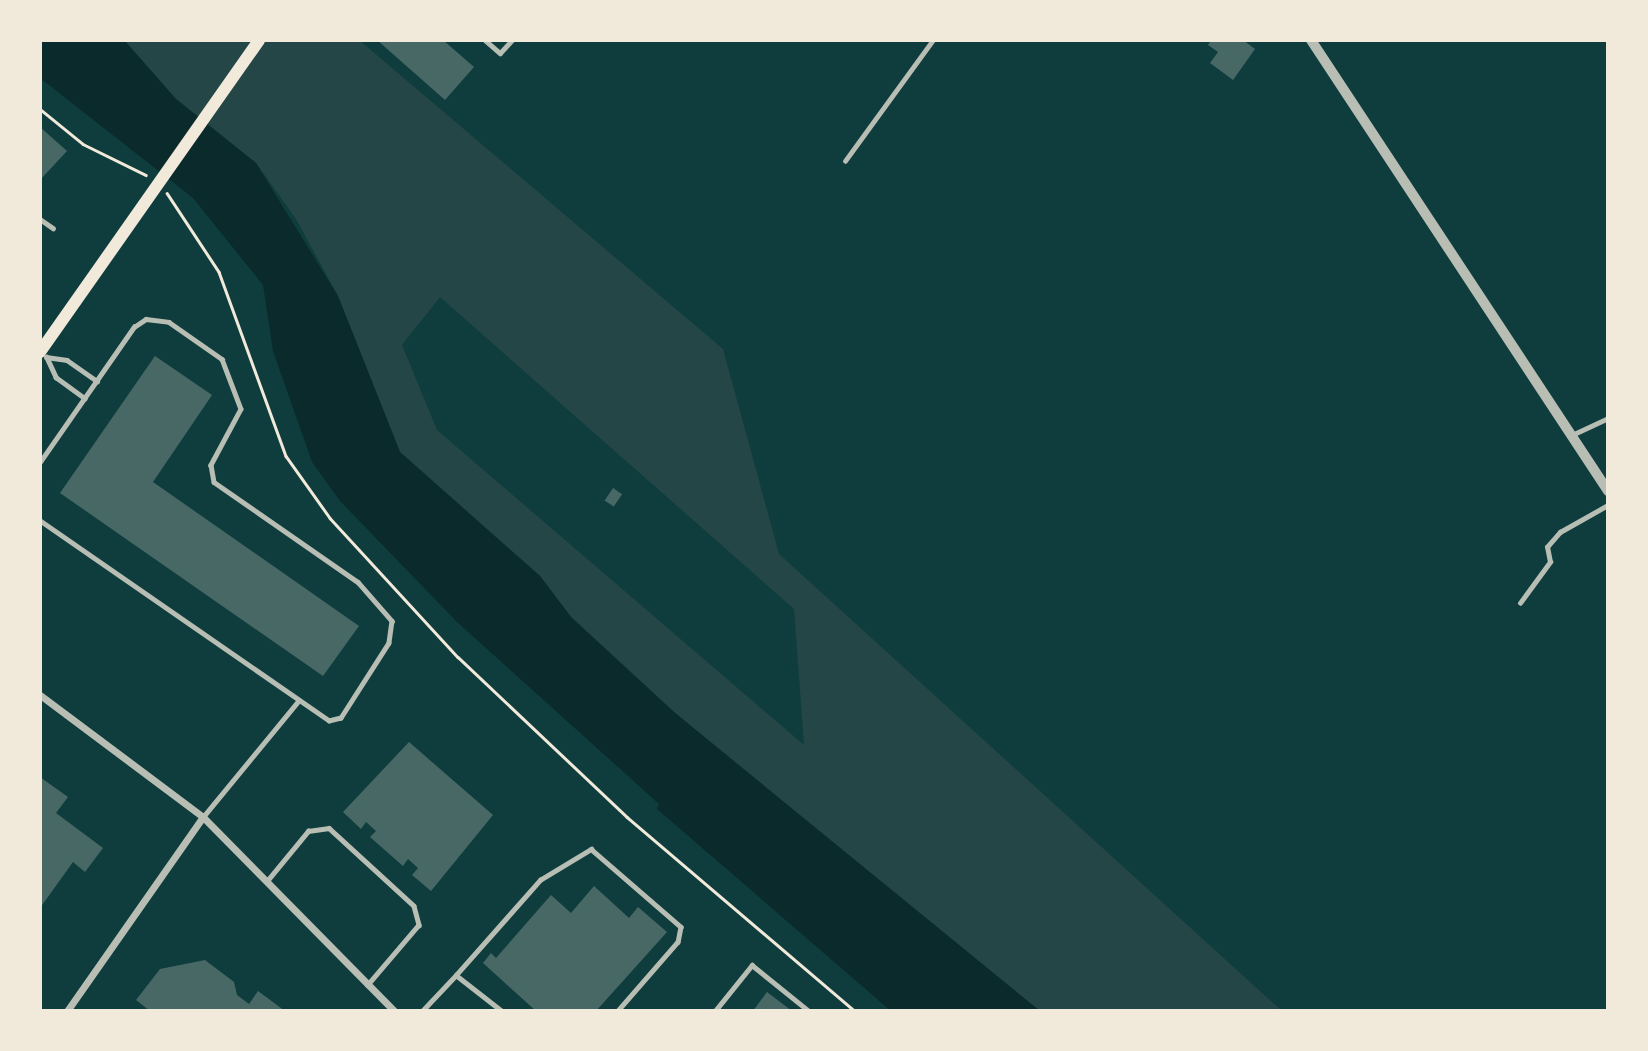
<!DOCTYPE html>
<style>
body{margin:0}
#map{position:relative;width:1648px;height:1051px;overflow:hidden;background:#0f3d3e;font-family:Georgia,serif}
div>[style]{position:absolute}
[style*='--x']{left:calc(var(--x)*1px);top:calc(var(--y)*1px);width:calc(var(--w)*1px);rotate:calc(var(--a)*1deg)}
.green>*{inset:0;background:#244646}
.water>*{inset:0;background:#0a2a2b}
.building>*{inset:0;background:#486865;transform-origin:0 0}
.path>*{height:2.5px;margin:-1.25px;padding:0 1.25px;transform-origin:1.25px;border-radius:1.25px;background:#f1e9da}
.service>*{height:4.5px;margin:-2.25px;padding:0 2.25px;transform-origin:2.25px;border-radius:2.25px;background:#b8beb3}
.minor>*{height:7px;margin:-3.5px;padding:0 3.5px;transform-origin:3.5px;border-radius:3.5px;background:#b8beb3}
.tertiary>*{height:10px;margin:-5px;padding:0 5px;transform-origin:5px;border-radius:5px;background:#b8beb3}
.secondary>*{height:12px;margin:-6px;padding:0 6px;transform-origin:6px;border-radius:6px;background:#f1e9da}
span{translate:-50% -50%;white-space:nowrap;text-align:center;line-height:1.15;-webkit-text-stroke:5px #f1e9da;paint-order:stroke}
.frame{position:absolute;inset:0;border:42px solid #f1e9da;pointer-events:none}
</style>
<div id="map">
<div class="green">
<div style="clip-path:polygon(evenodd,124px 40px,359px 40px,723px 349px,779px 554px,1282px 1011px,1040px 1011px,847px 858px,674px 712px,571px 617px,540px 576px,400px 452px,338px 296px,296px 219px,256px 163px,176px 99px,124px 40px,440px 297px,794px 609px,804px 745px,437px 430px,402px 345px,440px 297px)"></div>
</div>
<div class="water">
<div style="clip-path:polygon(40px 40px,124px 40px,176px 99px,256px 163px,338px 296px,400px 452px,540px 576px,571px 617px,674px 712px,1040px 1011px,891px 1011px,657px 809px,659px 804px,457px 622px,340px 501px,312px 462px,273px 351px,263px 285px,193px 198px,40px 78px)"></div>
</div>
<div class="building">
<div style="clip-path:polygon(377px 40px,443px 40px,474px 67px,445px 100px)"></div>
<div style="clip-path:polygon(1211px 40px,1243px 40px,1255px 49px,1233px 80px,1210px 63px,1218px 52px,1208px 45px)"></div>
<div style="clip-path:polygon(40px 127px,67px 151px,40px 180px)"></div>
<div style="clip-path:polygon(155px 356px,212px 395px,153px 482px,359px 626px,323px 676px,60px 493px)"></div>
<div style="left:613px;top:488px;width:11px;height:15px;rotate:34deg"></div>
<div style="clip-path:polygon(409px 742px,493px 815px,431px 891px,412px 875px,418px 868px,408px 859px,403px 866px,370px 837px,376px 831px,366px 822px,361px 829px,343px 812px)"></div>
<div style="clip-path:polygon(40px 777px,68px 797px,56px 813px,103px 848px,85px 872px,73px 862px,40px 908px)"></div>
<div style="clip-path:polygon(594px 886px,629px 918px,638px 907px,667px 932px,596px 1011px,536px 1011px,483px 963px,491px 953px,496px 958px,551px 895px,571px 913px)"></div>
<div style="clip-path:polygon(205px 960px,234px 982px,237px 995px,249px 1004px,258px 991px,285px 1011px,150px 1011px,136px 1000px,160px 969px)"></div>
<div style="clip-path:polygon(767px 992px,792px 1011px,753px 1011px)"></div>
</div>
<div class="path">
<div style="--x:40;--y:109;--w:55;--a:39.1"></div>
<div style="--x:83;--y:144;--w:70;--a:26.2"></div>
<div style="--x:167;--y:193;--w:95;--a:56.6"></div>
<div style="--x:219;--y:272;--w:196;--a:70"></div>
<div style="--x:286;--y:456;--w:76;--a:54.6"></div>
<div style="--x:330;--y:518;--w:189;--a:47.4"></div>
<div style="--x:458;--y:657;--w:233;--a:43.4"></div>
<div style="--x:627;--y:817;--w:299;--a:40.4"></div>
</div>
<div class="service">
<div style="--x:485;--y:40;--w:20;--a:41"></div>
<div style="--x:500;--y:53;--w:18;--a:-47"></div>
<div style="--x:845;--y:161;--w:150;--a:-54"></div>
<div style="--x:40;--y:219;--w:16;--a:35"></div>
<div style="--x:85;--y:399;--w:36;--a:-144"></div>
<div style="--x:56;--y:378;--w:23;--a:-115"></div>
<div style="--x:46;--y:357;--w:21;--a:8"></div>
<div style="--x:67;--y:360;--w:37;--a:35"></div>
<div style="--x:1574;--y:434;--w:38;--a:-25"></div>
<div style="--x:40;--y:462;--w:165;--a:-55.2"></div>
<div style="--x:134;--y:327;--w:14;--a:-34"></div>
<div style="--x:146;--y:319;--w:23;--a:7"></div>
<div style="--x:169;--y:322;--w:65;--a:34.9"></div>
<div style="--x:222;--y:359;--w:53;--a:69.2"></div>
<div style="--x:241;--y:409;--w:64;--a:118.2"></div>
<div style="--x:211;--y:465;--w:17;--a:80"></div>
<div style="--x:214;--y:482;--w:175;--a:34.8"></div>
<div style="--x:358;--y:582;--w:52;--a:48.9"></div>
<div style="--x:392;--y:621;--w:22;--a:98"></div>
<div style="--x:389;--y:643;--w:89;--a:122.6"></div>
<div style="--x:341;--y:718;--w:12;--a:166"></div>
<div style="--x:329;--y:721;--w:351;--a:-145.3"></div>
<div style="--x:1520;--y:603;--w:51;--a:-53.8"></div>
<div style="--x:1550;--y:562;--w:15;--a:-101"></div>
<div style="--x:1547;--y:547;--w:20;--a:-49"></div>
<div style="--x:1560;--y:532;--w:55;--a:-29.4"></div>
<div style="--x:203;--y:817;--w:151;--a:-50.6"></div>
<div style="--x:267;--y:881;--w:65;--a:-50.6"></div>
<div style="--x:308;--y:831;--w:21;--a:-8"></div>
<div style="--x:329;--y:828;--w:115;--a:42.5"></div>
<div style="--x:414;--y:906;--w:20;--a:75"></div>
<div style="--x:419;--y:925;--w:79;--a:130.4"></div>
<div style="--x:456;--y:975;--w:127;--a:-48.5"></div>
<div style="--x:540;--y:880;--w:60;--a:-31.3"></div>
<div style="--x:591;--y:849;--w:119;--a:40.9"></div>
<div style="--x:681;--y:927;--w:15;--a:101"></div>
<div style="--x:678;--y:942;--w:91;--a:131"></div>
<div style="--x:422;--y:1011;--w:50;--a:-46.6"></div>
<div style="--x:456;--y:975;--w:58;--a:38"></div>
<div style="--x:715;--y:1011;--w:59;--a:-51.2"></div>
<div style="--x:752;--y:965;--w:73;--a:38.9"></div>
</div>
<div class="minor">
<div style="--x:40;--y:695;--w:204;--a:36.8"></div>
<div style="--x:203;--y:817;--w:272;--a:45.4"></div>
<div style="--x:67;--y:1011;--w:237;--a:-55"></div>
</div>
<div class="tertiary">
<div style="--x:1311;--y:40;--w:540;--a:56.63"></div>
</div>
<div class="secondary">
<div style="--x:40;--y:352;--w:381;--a:-54.9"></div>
</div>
<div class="frame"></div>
</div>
